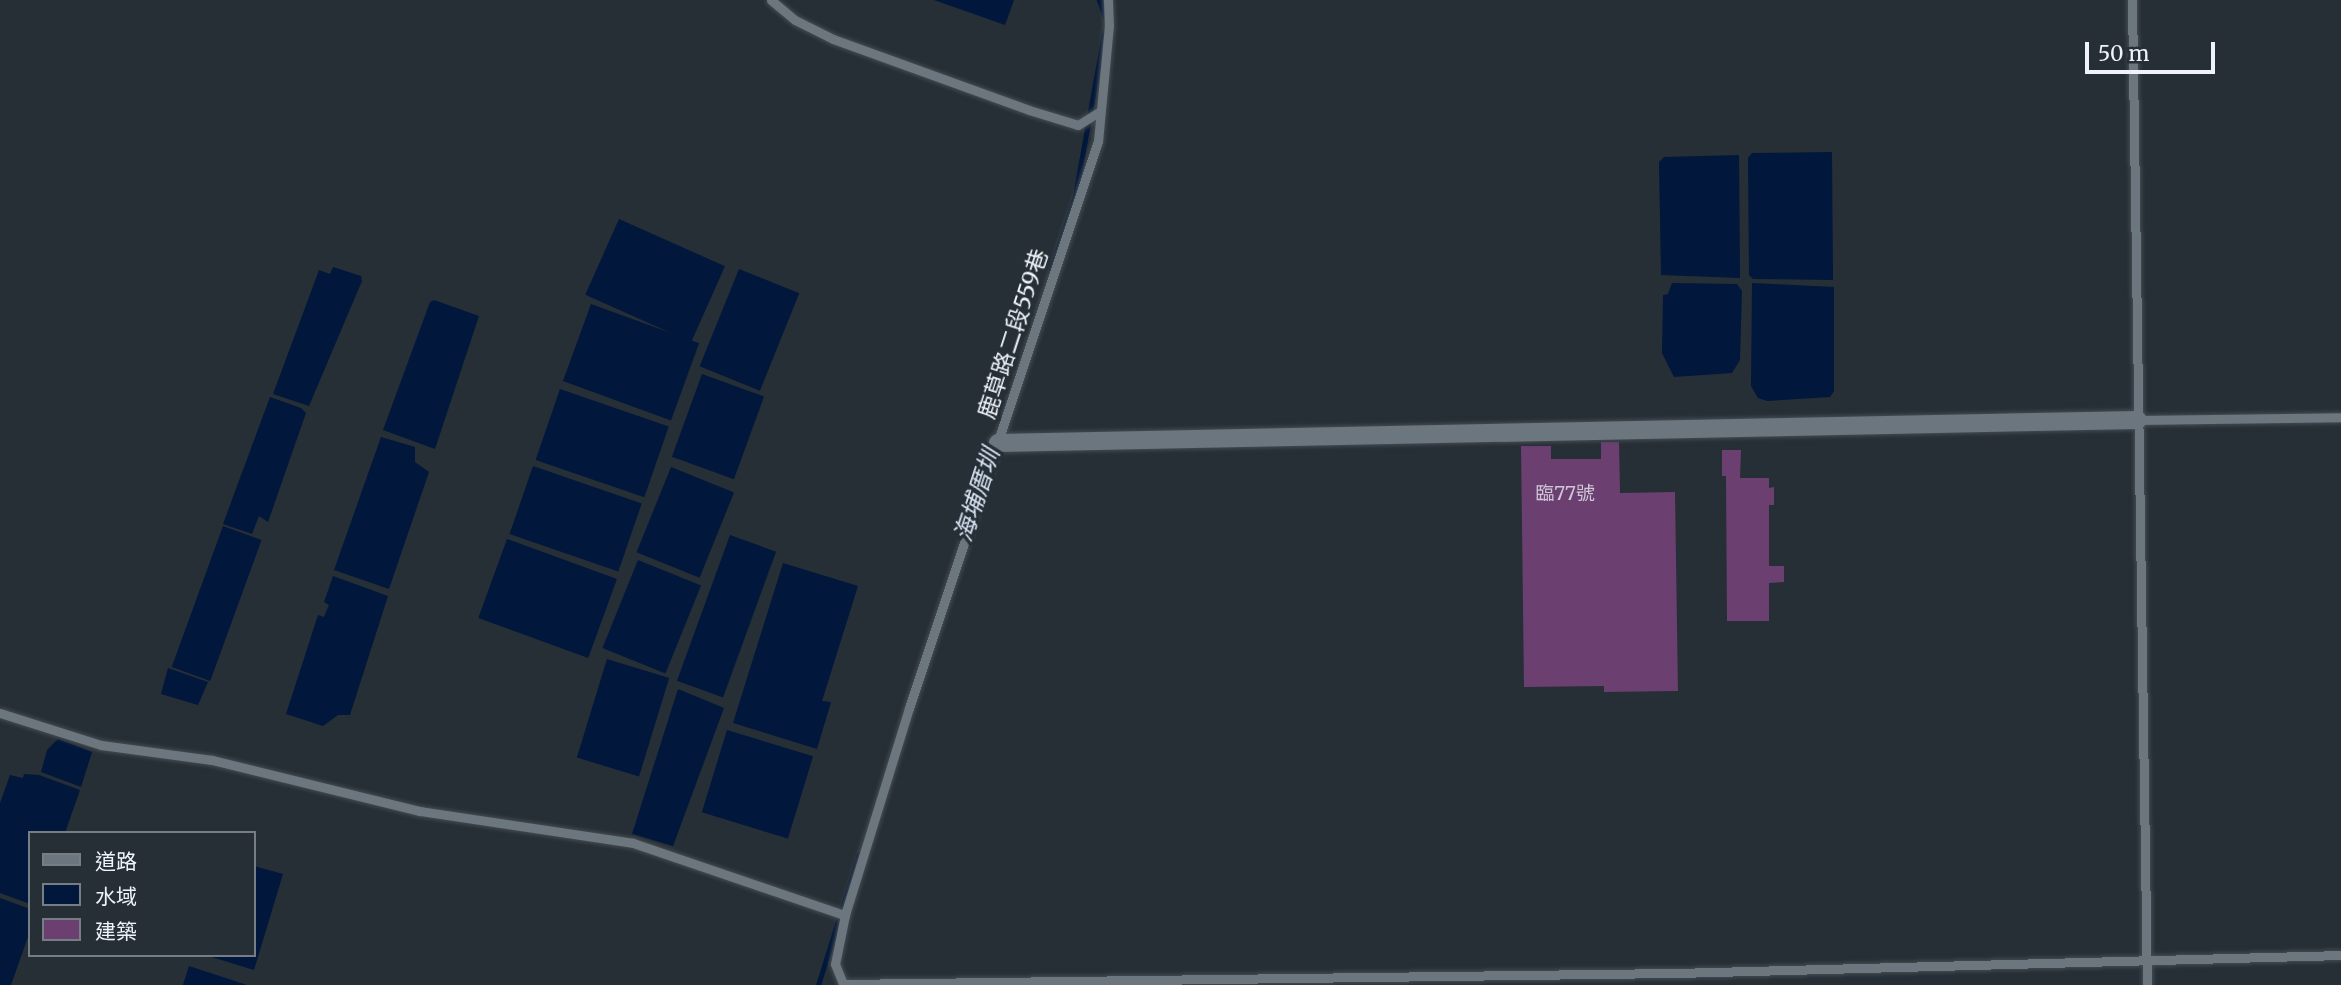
<!DOCTYPE html>
<meta charset="utf-8">
<style>
body{margin:0}
#map{position:relative;width:2341px;height:985px;overflow:hidden;background:#262f36;font-family:Merriweather,"Noto Sans TC",serif}
div>[style]{position:absolute}
[style*='--x']{left:calc(var(--x)*1px);top:calc(var(--y)*1px);width:calc(var(--w)*1px);rotate:calc(var(--a)*1deg)}
.water>*{inset:0;background:#01173c;transform-origin:0 0}
.stream>*{height:5px;margin:-2.5px;padding:0 2.5px;transform-origin:2.5px;border-radius:2.5px;background:#01173c}
.building>*{inset:0;background:#6c3f71}
.roads{filter:drop-shadow(0 0 2px #454c52) drop-shadow(0 0 2px #454c52)}
.lane>*{height:9px;margin:-4.5px;padding:0 4.5px;transform-origin:4.5px;border-radius:4.5px;background:#6c767e}
.street>*{height:18px;margin:-9px;padding:0 9px;transform-origin:9px;border-radius:9px;background:#6c767e}
span{translate:-50% -50%;white-space:nowrap;text-align:center;line-height:1.15;-webkit-text-stroke:7px #262f36;paint-order:stroke}
.number-label{font-size:19px;color:#cec7d7}
.number-label span{-webkit-text-stroke-width:0}
.street-label{font-size:23px;color:#eef4f9}
.water-label{font-size:24px;color:#d9e4f4;font-style:italic}
.legend{position:absolute;left:28px;top:831px;width:228px;height:126px;box-sizing:border-box;background:#262f36;border:2px solid #767e84;margin:0;padding:9px 12px;list-style:none;font-size:21px;color:#eef4f9}
.legend li{display:flex;align-items:center;gap:14px;height:35px}
.legend b{width:35px;border:2px solid #767e84}
.scale{position:absolute;left:2085px;top:42px;width:130px;height:32px;box-sizing:border-box;border:4px solid #eef4f9;border-top:0;padding-left:9px;font-size:21px;line-height:24px;white-space:nowrap;color:#eef4f9;-webkit-text-stroke:5px #262f36;paint-order:stroke}
</style>
<div id="map">
<div class="water">
<div style="clip-path:polygon(934px 0,1014px 0,1005px 25px)"></div>
<div style="clip-path:polygon(1832px 152px,1833px 280px,1753px 279px,1749px 275px,1748px 158px,1752px 153px)"></div>
<div style="clip-path:polygon(1739px 155px,1740px 278px,1661px 275px,1659px 162px,1664px 157px)"></div>
<div style="left:619px;top:219px;width:116px;height:83px;rotate:24deg"></div>
<div style="clip-path:polygon(333px 267px,361px 276px,362px 281px,309px 406px,273px 394px,319px 270px,330px 274px)"></div>
<div style="left:739px;top:269px;width:65px;height:105px;rotate:22deg"></div>
<div style="clip-path:polygon(1672px 283px,1737px 284px,1742px 291px,1740px 360px,1732px 373px,1674px 377px,1662px 353px,1663px 295px,1668px 294px)"></div>
<div style="clip-path:polygon(1752px 283px,1834px 287px,1834px 391px,1830px 397px,1767px 401px,1758px 398px,1751px 386px)"></div>
<div style="clip-path:polygon(434px 300px,479px 316px,435px 449px,383px 430px,430px 302px)"></div>
<div style="left:591px;top:304px;width:115px;height:82px;rotate:20deg"></div>
<div style="left:702px;top:374px;width:66px;height:88px;rotate:20deg"></div>
<div style="left:560px;top:389px;width:115px;height:75px;rotate:19deg"></div>
<div style="clip-path:polygon(270px 397px,301px 408px,306px 413px,268px 522px,259px 516px,252px 534px,223px 524px)"></div>
<div style="clip-path:polygon(381px 437px,415px 447px,415px 462px,429px 472px,389px 589px,334px 570px)"></div>
<div style="left:533px;top:466px;width:115px;height:72px;rotate:19deg"></div>
<div style="left:671px;top:467px;width:68px;height:92px;rotate:22deg"></div>
<div style="left:223px;top:526px;width:41px;height:150px;rotate:20deg"></div>
<div style="left:730px;top:535px;width:49px;height:155px;rotate:20deg"></div>
<div style="left:507px;top:539px;width:117px;height:84px;rotate:20deg"></div>
<div style="left:638px;top:560px;width:68px;height:95px;rotate:22deg"></div>
<div style="clip-path:polygon(783px 563px,858px 586px,822px 701px,831px 702px,817px 749px,733px 723px)"></div>
<div style="clip-path:polygon(333px 576px,388px 596px,350px 715px,338px 715px,323px 726px,286px 714px,318px 615px,324px 617px,329px 605px,324px 602px)"></div>
<div style="left:607px;top:659px;width:65px;height:103px;rotate:17deg"></div>
<div style="clip-path:polygon(168px 668px,208px 682px,198px 705px,161px 694px)"></div>
<div style="clip-path:polygon(678px 689px,724px 708px,673px 846px,632px 834px)"></div>
<div style="left:727px;top:730px;width:90px;height:86px;rotate:17deg"></div>
<div style="clip-path:polygon(58px 739px,92px 752px,81px 787px,41px 772px,47px 750px)"></div>
<div style="clip-path:polygon(24px 774px,39px 775px,80px 790px,65px 833px,30px 833px,30px 904px,0 893px,0 803px,10px 775px,23px 778px)"></div>
<div style="clip-path:polygon(254px 866px,283px 874px,254px 970px,205px 955px,254px 955px)"></div>
<div style="clip-path:polygon(0 898px,30px 909px,30px 931px,11px 985px,0 985px)"></div>
<div style="clip-path:polygon(189px 966px,247px 985px,183px 985px)"></div>
</div>
<div class="stream">
<div style="--x:1099;--y:0;--w:21;--a:71"></div>
<div style="--x:1051;--y:269;--w:77;--a:-71.8"></div>
<div style="--x:1075;--y:196;--w:166;--a:-79.9"></div>
<div style="--x:818;--y:985;--w:137;--a:-72.6"></div>
</div>
<div class="building">
<div style="clip-path:polygon(1601px 442px,1619px 442px,1620px 493px,1675px 492px,1678px 691px,1604px 692px,1604px 686px,1524px 687px,1521px 446px,1551px 446px,1551px 459px,1601px 459px)"></div>
<div style="clip-path:polygon(1722px 450px,1741px 450px,1740px 478px,1769px 478px,1769px 488px,1774px 487px,1774px 505px,1769px 505px,1769px 566px,1784px 566px,1784px 582px,1769px 583px,1769px 621px,1727px 621px,1726px 476px,1722px 476px)"></div>
</div>
<div class="roads">
<div class="lane">
<div style="--x:771;--y:0;--w:31;--a:40"></div>
<div style="--x:795;--y:20;--w:42;--a:26.6"></div>
<div style="--x:833;--y:39;--w:208;--a:19.9"></div>
<div style="--x:1029;--y:110;--w:51;--a:17"></div>
<div style="--x:1078;--y:125;--w:25;--a:-32"></div>
<div style="--x:1108;--y:0;--w:25;--a:88"></div>
<div style="--x:1109;--y:25;--w:117;--a:95.4"></div>
<div style="--x:1098;--y:141;--w:598;--a:108.43"></div>
<div style="--x:909;--y:708;--w:217;--a:107.2"></div>
<div style="--x:845;--y:915;--w:50;--a:101.5"></div>
<div style="--x:835;--y:964;--w:22;--a:68"></div>
<div style="--x:843;--y:984;--w:834;--a:-0.76"></div>
<div style="--x:1677;--y:973;--w:664;--a:-1.55"></div>
<div style="--x:2132;--y:0;--w:985;--a:89.13"></div>
<div style="--x:2138;--y:420;--w:203;--a:-0.8"></div>
<div style="--x:0;--y:713;--w:106;--a:17.6"></div>
<div style="--x:101;--y:745;--w:112;--a:7.7"></div>
<div style="--x:212;--y:760;--w:214;--a:13.8"></div>
<div style="--x:420;--y:811;--w:215;--a:8.5"></div>
<div style="--x:633;--y:843;--w:224;--a:18.8"></div>
</div>
<div class="street">
<div style="--x:998;--y:443;--w:1140;--a:-1.16"></div>
</div>
</div>
<div class="number-label">
<span style="left:1565px;top:494px">臨77號</span>
</div>
<div class="street-label">
<span style="left:1013px;top:334px;rotate:-72deg">鹿草路二段559巷</span>
</div>
<div class="water-label">
<span style="left:977px;top:495px;rotate:-72deg">海埔厝圳</span>
</div>
<ul class="legend">
<li><b style="height:9px;background:#6c767e"></b>道路</li>
<li><b style="height:19px;background:#01173c"></b>水域</li>
<li><b style="height:19px;background:#6c3f71"></b>建築</li>
</ul>
<div class="scale">50 m</div>
</div>
